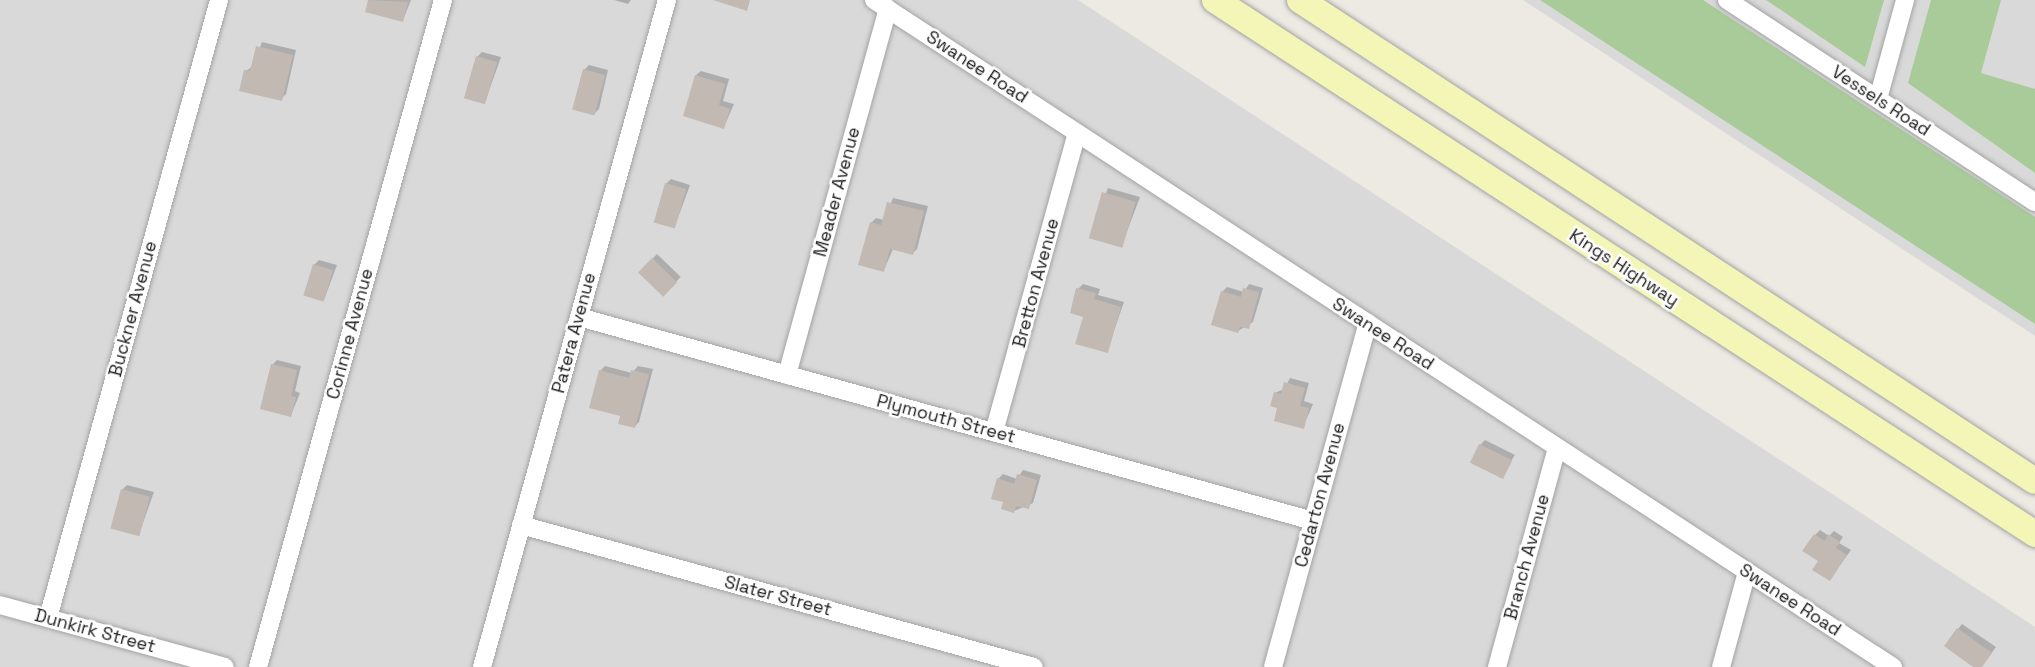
<!DOCTYPE html>
<style>
body{margin:0}
#map{position:relative;width:2035px;height:667px;overflow:hidden;background:#edeae3;font-family:"Space Grotesk",sans-serif}
div>[style]{position:absolute}
[style*='--x']{left:calc(var(--x)*1px);top:calc(var(--y)*1px);width:calc(var(--w)*1px);rotate:calc(var(--a)*1deg)}
.residential>*{inset:0;background:#dad9d9}
.forest>*{inset:0;background:#a8cb99}
.shadow>*{inset:0;background:#0003;transform-origin:0 0}
.building>*{inset:0;background:#c2b9b2;transform-origin:0 0}
.roads{filter:drop-shadow(0 0 2px #a3a3a3) drop-shadow(0 0 2px #a3a3a3)}
.minor>*{height:18px;margin:-9px;padding:0 9px;transform-origin:9px;border-radius:9px;background:#fff}
.secondary>*{height:26px;margin:-13px;padding:0 13px;transform-origin:13px;border-radius:13px;background:#f4f6b8}
span{translate:-50% -50%;white-space:nowrap;text-align:center;line-height:1.15;-webkit-text-stroke:5px #fff;paint-order:stroke}
.street-label{font-size:18px;color:#1c1c1c}
</style>
<div id="map">
<div class="residential">
<div style="clip-path:polygon(0 0,1078px 0,2035px 627px,2035px 667px,0 667px)"></div>
<div style="clip-path:polygon(1523px 0,2035px 0,2035px 336px)"></div>
</div>
<div class="forest">
<div style="clip-path:polygon(1540px 0,1703px 0,2035px 217px,2035px 324px)"></div>
<div style="clip-path:polygon(1766px 0,1884px 0,1865px 67px)"></div>
<div style="clip-path:polygon(1931px 0,2001px 0,1981px 73px,2035px 89px,2035px 173px,1908px 83px)"></div>
</div>
<div class="shadow">
<div style="clip-path:polygon(369px 0,411px 0,403px 20px,367px 11px)"></div>
<div style="clip-path:polygon(614px 0,631px 0,628px 4px)"></div>
<div style="clip-path:polygon(262px 42px,296px 50px,286px 94px,281px 99px,246px 71px,253px 66px)"></div>
<div style="clip-path:polygon(482px 52px,501px 57px,485px 102px,477px 57px)"></div>
<div style="clip-path:polygon(589px 65px,608px 70px,599px 109px,594px 114px,584px 70px)"></div>
<div style="clip-path:polygon(701px 71px,729px 79px,723px 101px,734px 104px,724px 127px,696px 75px)"></div>
<div style="clip-path:polygon(671px 179px,690px 185px,675px 226px,666px 184px)"></div>
<div style="clip-path:polygon(1108px 188px,1140px 197px,1122px 245px,1097px 216px)"></div>
<div style="clip-path:polygon(893px 198px,928px 206px,917px 249px,912px 254px,893px 249px,884px 270px,871px 223px,876px 218px,884px 220px)"></div>
<div style="left:657px;top:254px;width:33px;height:25px;rotate:44deg"></div>
<div style="clip-path:polygon(319px 260px,337px 265px,324px 300px,314px 265px)"></div>
<div style="clip-path:polygon(1083px 284px,1100px 289px,1098px 295px,1124px 302px,1107px 351px,1078px 289px)"></div>
<div style="clip-path:polygon(1249px 284px,1263px 288px,1253px 322px,1238px 331px,1222px 292px,1227px 287px,1244px 292px)"></div>
<div style="clip-path:polygon(277px 360px,301px 366px,295px 391px,300px 393px,291px 415px,272px 365px)"></div>
<div style="clip-path:polygon(605px 366px,632px 373px,638px 366px,653px 369px,639px 422px,634px 427px,622px 414px,600px 371px)"></div>
<div style="clip-path:polygon(1290px 378px,1309px 383px,1304px 401px,1313px 404px,1303px 427px,1279px 407px,1275px 393px,1284px 389px)"></div>
<div style="clip-path:polygon(1485px 440px,1515px 455px,1500px 478px,1480px 445px)"></div>
<div style="clip-path:polygon(1023px 470px,1041px 475px,1033px 503px,1014px 511px,1005px 501px,998px 479px,1003px 474px,1017px 479px)"></div>
<div style="clip-path:polygon(127px 485px,154px 492px,139px 534px,122px 490px)"></div>
<div style="clip-path:polygon(1820px 530px,1829px 536px,1834px 531px,1843px 537px,1839px 543px,1851px 550px,1830px 579px,1820px 561px,1815px 535px)"></div>
<div style="clip-path:polygon(1962px 624px,1996px 647px,1981px 667px,1976px 667px,1958px 629px)"></div>
</div>
<div class="building">
<div style="clip-path:polygon(368px 0,408px 2px,403px 22px,365px 12px)"></div>
<div style="clip-path:polygon(713px 0,750px 0,747px 11px)"></div>
<div style="clip-path:polygon(256px 46px,293px 55px,282px 101px,239px 91px,244px 70px,250px 71px)"></div>
<div style="left:476px;top:56px;width:22px;height:44px;rotate:16deg"></div>
<div style="left:583px;top:69px;width:23px;height:42px;rotate:15deg"></div>
<div style="clip-path:polygon(695px 75px,725px 84px,719px 105px,730px 109px,724px 129px,683px 116px)"></div>
<div style="left:665px;top:183px;width:22px;height:41px;rotate:16deg"></div>
<div style="left:1102px;top:192px;width:35px;height:48px;rotate:16deg"></div>
<div style="clip-path:polygon(887px 202px,924px 211px,913px 255px,890px 249px,884px 272px,858px 265px,870px 222px,881px 225px)"></div>
<div style="left:652px;top:258px;width:35px;height:20px;rotate:44deg"></div>
<div style="left:313px;top:264px;width:21px;height:33px;rotate:17deg"></div>
<div style="clip-path:polygon(1076px 288px,1096px 293px,1094px 299px,1121px 307px,1108px 353px,1075px 344px,1083px 317px,1070px 313px)"></div>
<div style="clip-path:polygon(1243px 288px,1259px 292px,1249px 329px,1240px 327px,1238px 333px,1211px 325px,1221px 291px,1241px 297px)"></div>
<div style="clip-path:polygon(271px 364px,297px 370px,291px 396px,296px 397px,291px 417px,260px 409px)"></div>
<div style="clip-path:polygon(599px 370px,629px 378px,631px 370px,649px 374px,635px 428px,618px 424px,620px 416px,589px 408px)"></div>
<div style="clip-path:polygon(1284px 382px,1305px 388px,1300px 406px,1309px 408px,1304px 429px,1274px 421px,1277px 408px,1270px 406px,1274px 392px,1281px 394px)"></div>
<div style="left:1479px;top:444px;width:37px;height:21px;rotate:26deg"></div>
<div style="clip-path:polygon(1017px 474px,1037px 480px,1029px 509px,1016px 506px,1014px 513px,1001px 509px,1003px 502px,991px 499px,997px 478px,1014px 484px)"></div>
<div style="left:121px;top:489px;width:30px;height:41px;rotate:15deg"></div>
<div style="clip-path:polygon(1814px 534px,1825px 541px,1828px 534px,1840px 542px,1836px 548px,1847px 555px,1830px 581px,1812px 570px,1818px 561px,1802px 551px)"></div>
<div style="clip-path:polygon(1957px 628px,1992px 653px,1982px 667px,1973px 667px,1944px 646px)"></div>
</div>
<div class="roads">
<div class="minor">
<div style="--x:874;--y:0;--w:1218;--a:33.21"></div>
<div style="--x:1727;--y:0;--w:368;--a:33.3"></div>
<div style="--x:1878;--y:99;--w:103;--a:-74.7"></div>
<div style="--x:579;--y:317;--w:762;--a:15.53"></div>
<div style="--x:787;--y:375;--w:380;--a:-74.6"></div>
<div style="--x:994;--y:432;--w:310;--a:-74.5"></div>
<div style="--x:521;--y:525;--w:532;--a:15.47"></div>
<div style="--x:0;--y:605;--w:233;--a:15.4"></div>
<div style="--x:48;--y:618;--w:641;--a:-74.53"></div>
<div style="--x:258;--y:667;--w:692;--a:-74.5"></div>
<div style="--x:482;--y:667;--w:692;--a:-74.5"></div>
<div style="--x:1273;--y:667;--w:357;--a:-74.6"></div>
<div style="--x:1497;--y:667;--w:227;--a:-74.7"></div>
<div style="--x:1721;--y:667;--w:98;--a:-74.7"></div>
</div>
<div class="secondary">
<div style="--x:1215;--y:0;--w:979;--a:33.07"></div>
<div style="--x:1300;--y:0;--w:878;--a:33.2"></div>
</div>
</div>
<div class="street-label">
<span style="left:977px;top:67px;rotate:33deg">Swanee Road</span>
<span style="left:1881px;top:101px;rotate:33deg">Vessels Road</span>
<span style="left:837px;top:192px;rotate:-75deg">Meader Avenue</span>
<span style="left:1624px;top:268px;rotate:33deg">Kings Highway</span>
<span style="left:1036px;top:283px;rotate:-75deg">Bretton Avenue</span>
<span style="left:133px;top:309px;rotate:-75deg">Buckner Avenue</span>
<span style="left:574px;top:333px;rotate:-75deg">Patera Avenue</span>
<span style="left:350px;top:334px;rotate:-75deg">Corinne Avenue</span>
<span style="left:1383px;top:334px;rotate:33deg">Swanee Road</span>
<span style="left:946px;top:419px;rotate:15deg">Plymouth Street</span>
<span style="left:1320px;top:495px;rotate:-75deg">Cedarton Avenue</span>
<span style="left:1527px;top:557px;rotate:-75deg">Branch Avenue</span>
<span style="left:778px;top:596px;rotate:15deg">Slater Street</span>
<span style="left:1790px;top:600px;rotate:33deg">Swanee Road</span>
<span style="left:95px;top:631px;rotate:15deg">Dunkirk Street</span>
</div>
</div>
